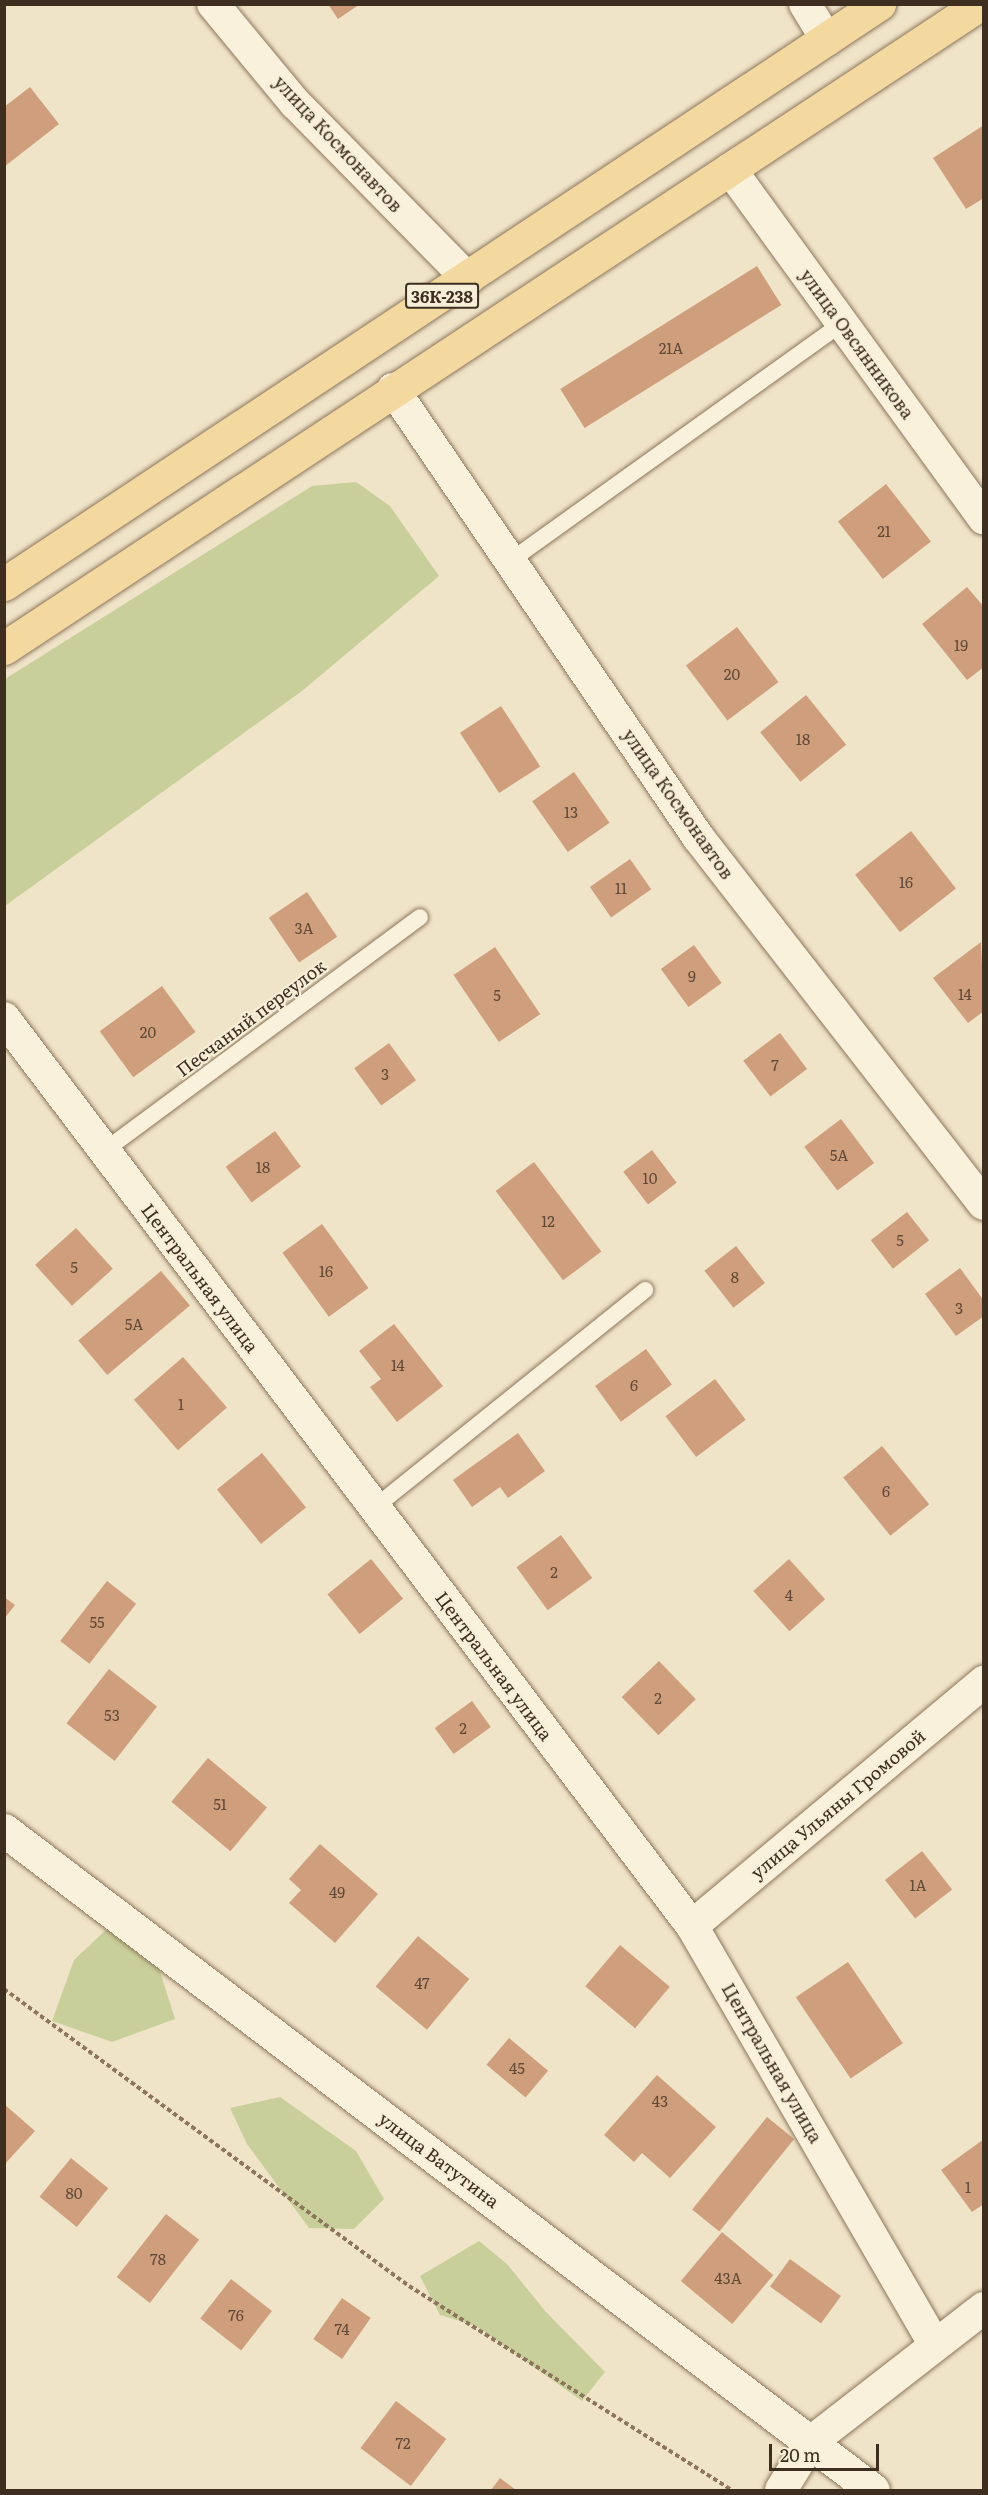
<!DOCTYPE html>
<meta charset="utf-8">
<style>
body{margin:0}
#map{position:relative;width:988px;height:2495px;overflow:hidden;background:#f0e4c8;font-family:Literata,serif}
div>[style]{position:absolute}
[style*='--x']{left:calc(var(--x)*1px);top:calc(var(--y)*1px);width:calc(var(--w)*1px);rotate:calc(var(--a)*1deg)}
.green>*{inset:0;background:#c9cf9b}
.building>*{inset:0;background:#cf9f7d;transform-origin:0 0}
.path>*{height:4px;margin-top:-2px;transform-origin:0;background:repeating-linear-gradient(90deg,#8d765c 0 4.5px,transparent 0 7.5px)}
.roads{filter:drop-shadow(0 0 2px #8d765c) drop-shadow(0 0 2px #8d765c)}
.lane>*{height:16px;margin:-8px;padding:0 8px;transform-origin:8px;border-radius:8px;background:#faf1dc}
.street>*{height:32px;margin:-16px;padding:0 16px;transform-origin:16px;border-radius:16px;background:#faf1dc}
.secondary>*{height:33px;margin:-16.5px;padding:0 16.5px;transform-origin:16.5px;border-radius:16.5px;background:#faf1dc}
.primary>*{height:33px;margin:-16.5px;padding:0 16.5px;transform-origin:16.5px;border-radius:16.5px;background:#f3d9a0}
span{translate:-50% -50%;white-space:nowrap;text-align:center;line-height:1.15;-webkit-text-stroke:4.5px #f7eed8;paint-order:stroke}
.number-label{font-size:15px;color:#624a37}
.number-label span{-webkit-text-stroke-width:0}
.shield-label span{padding:2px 4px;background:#f7eed8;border:2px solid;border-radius:4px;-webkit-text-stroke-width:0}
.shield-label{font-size:16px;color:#3d2e20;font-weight:700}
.street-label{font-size:18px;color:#3d2e20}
.frame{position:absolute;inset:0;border:6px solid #3d2e20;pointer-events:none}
.scale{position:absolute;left:769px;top:2444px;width:110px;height:27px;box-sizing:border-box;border:3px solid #3d2e20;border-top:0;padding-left:8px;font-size:18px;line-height:21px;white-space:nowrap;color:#3d2e20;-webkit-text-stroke:4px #f7eed8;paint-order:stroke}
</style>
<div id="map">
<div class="green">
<div style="clip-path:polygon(356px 482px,390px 506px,439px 576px,302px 691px,5px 906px,5px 679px,312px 486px)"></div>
<div style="clip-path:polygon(113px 1923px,153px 1949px,175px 2019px,112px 2042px,52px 2021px,74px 1960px)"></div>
<div style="clip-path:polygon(280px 2097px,356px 2151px,384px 2199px,354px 2229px,309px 2228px,247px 2144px,230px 2108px)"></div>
<div style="clip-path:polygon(479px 2241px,507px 2264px,546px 2312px,605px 2372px,582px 2401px,476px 2326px,440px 2315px,420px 2276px)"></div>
</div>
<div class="building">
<div style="clip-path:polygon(328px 4px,360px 4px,338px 19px)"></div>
<div style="clip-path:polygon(30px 87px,59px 124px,4px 167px,4px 107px)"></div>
<div style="clip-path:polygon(984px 125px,984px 198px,966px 209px,933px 158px)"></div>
<div style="left:757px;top:266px;width:46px;height:232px;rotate:58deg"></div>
<div style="left:886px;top:484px;width:73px;height:61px;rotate:52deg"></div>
<div style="clip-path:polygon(967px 587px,984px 607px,984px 667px,967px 680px,922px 624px)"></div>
<div style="left:737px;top:627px;width:69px;height:64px;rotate:53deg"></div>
<div style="left:806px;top:695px;width:64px;height:59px;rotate:51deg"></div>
<div style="left:501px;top:706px;width:72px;height:49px;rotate:57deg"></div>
<div style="left:574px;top:772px;width:62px;height:51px;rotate:55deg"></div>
<div style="left:911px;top:831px;width:73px;height:71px;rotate:52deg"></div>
<div style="left:630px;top:859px;width:37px;height:49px;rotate:55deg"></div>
<div style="left:307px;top:892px;width:54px;height:46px;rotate:56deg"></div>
<div style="clip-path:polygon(981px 942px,984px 1011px,968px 1023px,933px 978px)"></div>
<div style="left:694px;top:945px;width:47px;height:41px;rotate:54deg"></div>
<div style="left:495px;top:947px;width:81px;height:50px;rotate:56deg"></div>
<div style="left:162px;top:986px;width:57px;height:77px;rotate:54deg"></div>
<div style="left:780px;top:1033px;width:45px;height:46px;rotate:53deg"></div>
<div style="left:389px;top:1043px;width:46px;height:43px;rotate:54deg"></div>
<div style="left:841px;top:1119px;width:55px;height:46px;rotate:53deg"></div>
<div style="left:275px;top:1131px;width:44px;height:61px;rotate:54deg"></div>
<div style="left:652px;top:1150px;width:41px;height:36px;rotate:53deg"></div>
<div style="left:534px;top:1162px;width:112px;height:48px;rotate:53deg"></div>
<div style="left:907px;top:1212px;width:36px;height:46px;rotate:52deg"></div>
<div style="left:322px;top:1224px;width:79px;height:49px;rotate:54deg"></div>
<div style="left:76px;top:1228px;width:55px;height:55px;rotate:48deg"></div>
<div style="left:736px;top:1246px;width:47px;height:40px;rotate:52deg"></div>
<div style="clip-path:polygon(960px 1268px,984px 1301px,984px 1316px,956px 1336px,925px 1294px)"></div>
<div style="left:161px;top:1271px;width:45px;height:108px;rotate:50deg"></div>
<div style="clip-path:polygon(394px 1324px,443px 1386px,397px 1422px,370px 1387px,381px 1379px,359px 1351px)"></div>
<div style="left:646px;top:1349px;width:44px;height:63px;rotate:54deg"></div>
<div style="left:183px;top:1357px;width:67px;height:65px;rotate:49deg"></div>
<div style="left:715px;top:1379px;width:51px;height:62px;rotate:53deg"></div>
<div style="clip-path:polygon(518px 1433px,545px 1471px,508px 1498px,500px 1487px,472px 1507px,453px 1480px)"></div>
<div style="left:882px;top:1446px;width:75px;height:50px;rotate:51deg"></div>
<div style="left:262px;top:1453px;width:70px;height:58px;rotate:51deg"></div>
<div style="left:561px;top:1535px;width:53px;height:55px;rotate:54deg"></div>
<div style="left:371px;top:1559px;width:51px;height:56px;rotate:51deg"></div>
<div style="left:789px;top:1559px;width:54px;height:48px;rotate:48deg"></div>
<div style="left:107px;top:1581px;width:37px;height:76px;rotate:38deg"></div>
<div style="clip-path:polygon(4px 1597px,15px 1605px,4px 1619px)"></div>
<div style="left:659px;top:1661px;width:53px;height:52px;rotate:46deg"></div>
<div style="left:109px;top:1669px;width:61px;height:69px;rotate:38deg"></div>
<div style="left:472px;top:1701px;width:32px;height:46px;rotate:54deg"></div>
<div style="left:208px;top:1758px;width:77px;height:57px;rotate:40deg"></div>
<div style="clip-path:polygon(320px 1844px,378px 1894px,335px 1943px,289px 1903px,301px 1890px,289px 1879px)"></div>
<div style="left:922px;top:1851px;width:49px;height:47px;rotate:52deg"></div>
<div style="left:418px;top:1936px;width:67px;height:66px;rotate:40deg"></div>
<div style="left:620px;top:1945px;width:65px;height:54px;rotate:40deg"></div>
<div style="left:848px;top:1962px;width:98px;height:63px;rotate:56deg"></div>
<div style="left:509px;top:2038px;width:51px;height:35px;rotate:40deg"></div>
<div style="clip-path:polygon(657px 2075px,716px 2127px,670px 2178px,642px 2153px,634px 2162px,604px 2135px)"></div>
<div style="clip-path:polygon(4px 2104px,35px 2131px,4px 2165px)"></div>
<div style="left:767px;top:2117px;width:35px;height:119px;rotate:39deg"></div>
<div style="clip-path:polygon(984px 2139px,984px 2204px,972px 2212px,941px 2170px)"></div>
<div style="left:71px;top:2158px;width:48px;height:50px;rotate:39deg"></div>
<div style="left:166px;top:2214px;width:42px;height:80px;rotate:38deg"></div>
<div style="left:722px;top:2232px;width:67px;height:64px;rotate:40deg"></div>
<div style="left:790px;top:2259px;width:63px;height:34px;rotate:36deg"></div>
<div style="left:231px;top:2279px;width:52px;height:50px;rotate:38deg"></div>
<div style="left:342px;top:2298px;width:35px;height:50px;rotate:35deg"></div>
<div style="left:396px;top:2401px;width:63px;height:59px;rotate:37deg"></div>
<div style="clip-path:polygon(500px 2478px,516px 2490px,491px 2490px)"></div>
</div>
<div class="path">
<div style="--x:4;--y:1989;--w:502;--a:36.25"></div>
<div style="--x:409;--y:2286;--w:382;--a:32.3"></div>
</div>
<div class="roads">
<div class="lane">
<div style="--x:510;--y:561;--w:408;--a:-35.6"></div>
<div style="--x:104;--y:1151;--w:393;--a:-36.5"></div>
<div style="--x:374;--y:1508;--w:348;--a:-38.8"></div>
</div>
<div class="street">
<div style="--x:213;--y:4;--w:129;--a:50.4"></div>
<div style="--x:295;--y:103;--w:247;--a:45.5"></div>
<div style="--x:805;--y:4;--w:42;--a:58.6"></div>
<div style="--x:730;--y:169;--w:432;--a:54"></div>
<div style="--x:393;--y:389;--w:542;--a:55.75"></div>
<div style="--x:698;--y:837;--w:465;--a:52.1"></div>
<div style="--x:4;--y:1018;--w:1139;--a:52.85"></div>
<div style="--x:692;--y:1926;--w:484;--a:59.9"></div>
<div style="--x:692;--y:1926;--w:381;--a:-39.9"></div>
<div style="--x:781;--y:2490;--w:57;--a:-58"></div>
<div style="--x:811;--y:2442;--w:219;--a:-37.8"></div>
</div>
<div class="secondary">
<div style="--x:4;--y:1830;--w:1091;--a:37.22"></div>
</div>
<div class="primary">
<div style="--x:4;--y:584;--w:1050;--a:-33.54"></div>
<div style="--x:4;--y:648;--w:1169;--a:-33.42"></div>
</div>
</div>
<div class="number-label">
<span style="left:671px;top:348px">21А</span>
<span style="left:884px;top:531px">21</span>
<span style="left:961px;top:645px">19</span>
<span style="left:732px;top:674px">20</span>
<span style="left:803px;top:739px">18</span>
<span style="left:571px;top:812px">13</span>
<span style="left:906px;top:882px">16</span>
<span style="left:621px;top:888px">11</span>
<span style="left:304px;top:928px">3А</span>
<span style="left:692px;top:976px">9</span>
<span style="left:965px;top:994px">14</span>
<span style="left:497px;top:995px">5</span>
<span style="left:148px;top:1032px">20</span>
<span style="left:775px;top:1065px">7</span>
<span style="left:385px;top:1074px">3</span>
<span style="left:839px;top:1155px">5А</span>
<span style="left:263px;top:1167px">18</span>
<span style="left:650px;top:1178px">10</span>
<span style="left:548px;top:1221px">12</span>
<span style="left:900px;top:1240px">5</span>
<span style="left:74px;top:1267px">5</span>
<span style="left:326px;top:1271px">16</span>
<span style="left:735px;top:1277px">8</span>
<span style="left:959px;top:1308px">3</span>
<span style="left:134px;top:1324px">5А</span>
<span style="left:398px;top:1365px">14</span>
<span style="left:634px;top:1385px">6</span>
<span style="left:181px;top:1404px">1</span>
<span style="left:886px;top:1491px">6</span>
<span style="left:554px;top:1572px">2</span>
<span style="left:789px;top:1595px">4</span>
<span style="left:97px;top:1622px">55</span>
<span style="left:658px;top:1698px">2</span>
<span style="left:112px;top:1715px">53</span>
<span style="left:463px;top:1728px">2</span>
<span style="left:220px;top:1804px">51</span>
<span style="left:918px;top:1885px">1А</span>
<span style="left:337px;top:1892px">49</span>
<span style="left:422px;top:1983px">47</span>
<span style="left:517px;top:2068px">45</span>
<span style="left:660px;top:2101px">43</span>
<span style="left:968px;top:2187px">1</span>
<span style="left:74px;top:2193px">80</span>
<span style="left:158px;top:2259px">78</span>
<span style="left:728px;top:2278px">43А</span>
<span style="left:236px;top:2315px">76</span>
<span style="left:342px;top:2329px">74</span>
<span style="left:403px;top:2443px">72</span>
</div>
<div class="shield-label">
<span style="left:442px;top:296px">36К-238</span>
</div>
<div class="street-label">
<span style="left:338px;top:144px;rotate:47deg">улица Космонавтов</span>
<span style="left:857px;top:344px;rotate:54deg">улица Овсянникова</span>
<span style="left:678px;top:804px;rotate:55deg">улица Космонавтов</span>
<span style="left:251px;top:1018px;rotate:-37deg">Песчаный переулок</span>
<span style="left:200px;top:1278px;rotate:53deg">Центральная улица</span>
<span style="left:494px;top:1666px;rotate:53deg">Центральная улица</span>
<span style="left:838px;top:1804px;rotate:-40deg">улица Ульяны Громовой</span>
<span style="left:772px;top:2063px;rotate:60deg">Центральная улица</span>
<span style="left:439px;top:2160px;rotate:37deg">улица Ватутина</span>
</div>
<div class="frame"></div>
<div class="scale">20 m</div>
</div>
